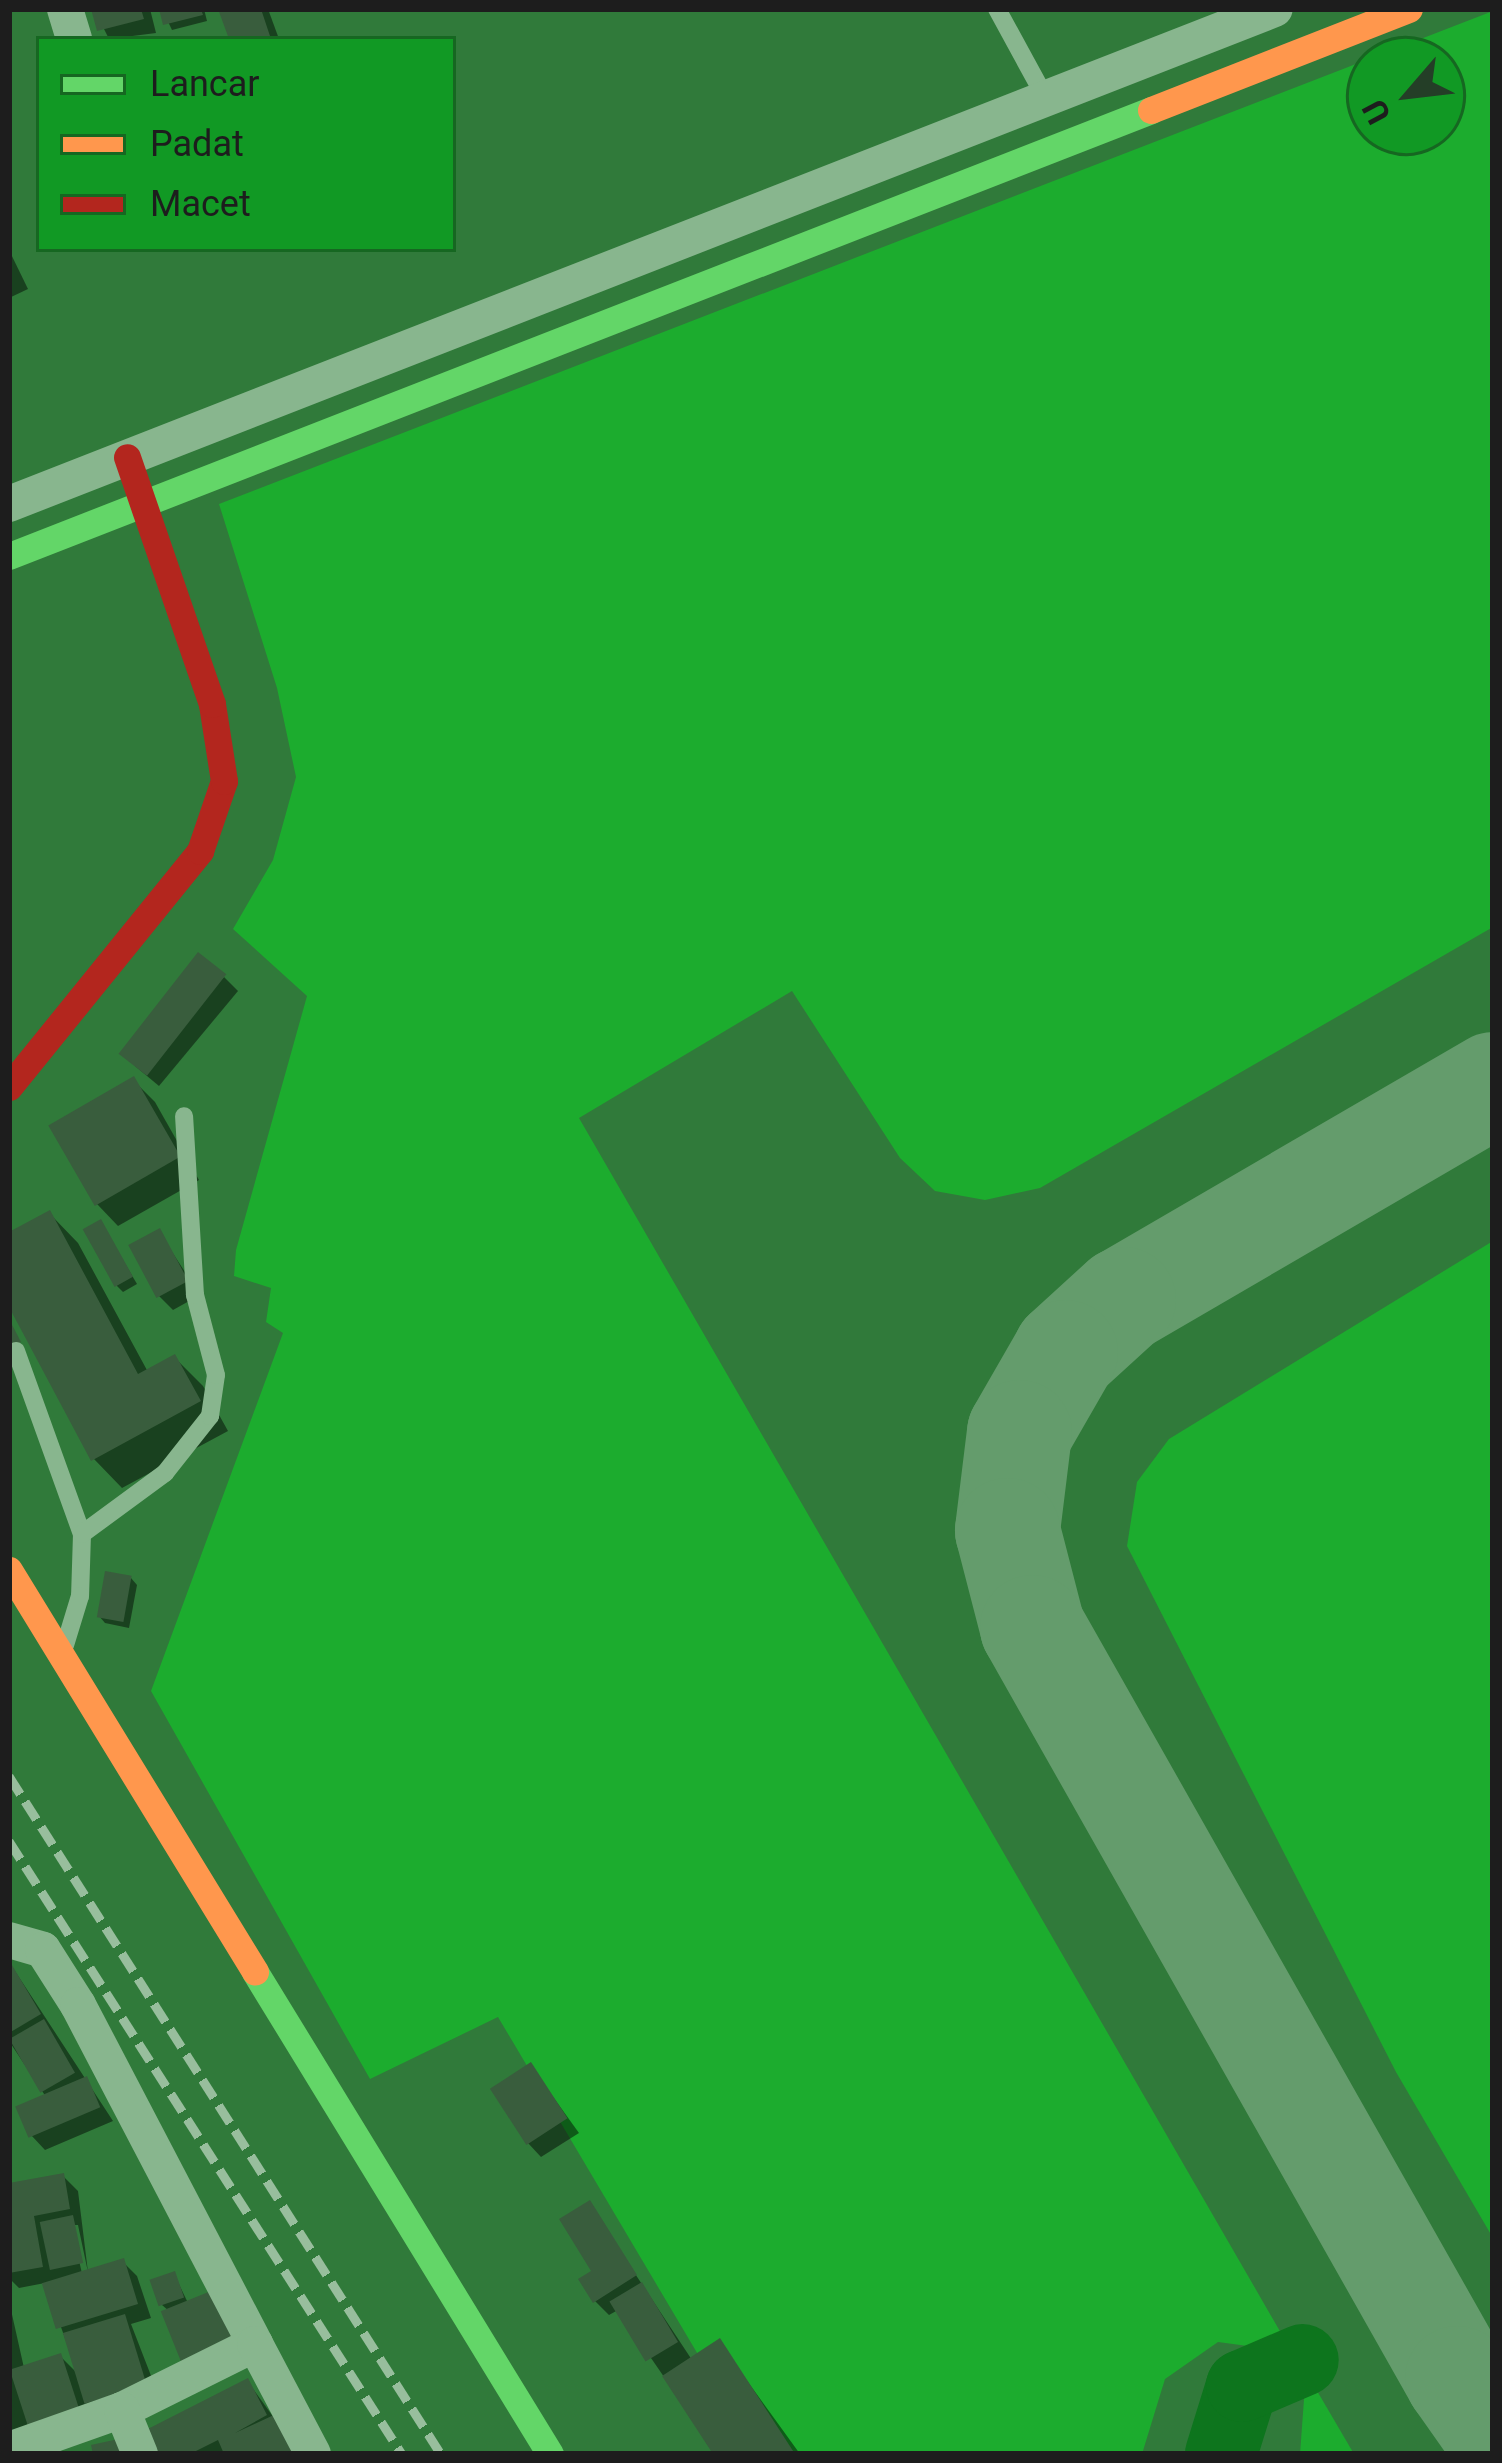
<!DOCTYPE html>
<style>
body{margin:0}
#map{position:relative;width:1502px;height:2463px;overflow:hidden;background:#307a3a;font-family:Roboto,sans-serif}
div>[style]{position:absolute}
[style*='--x']{left:calc(var(--x)*1px);top:calc(var(--y)*1px);width:calc(var(--w)*1px);rotate:calc(var(--a)*1deg)}
.green>*{inset:0;background:#1cac2e}
.shadow>*{inset:0;background:#0007}
.river>*{height:72px;margin:-36px;padding:0 36px;transform-origin:36px;border-radius:36px;background:#0d751d}
.taxiway>*{height:105px;margin:-52.5px;padding:0 52.5px;transform-origin:52.5px;border-radius:52.5px;background:#649c6c}
.building>*{inset:0;background:#395d3d;transform-origin:0 0}
.lane>*{height:18px;margin:-9px;padding:0 9px;transform-origin:9px;border-radius:9px;background:#88b68e}
.street>*{height:36px;margin:-18px;padding:0 18px;transform-origin:18px;border-radius:18px;background:#88b68e}
.fast>*{height:27px;margin:-13.5px;padding:0 13.5px;transform-origin:13.5px;border-radius:13.5px;background:#63d668}
.slow>*{height:27px;margin:-13.5px;padding:0 13.5px;transform-origin:13.5px;border-radius:13.5px;background:#ff974d}
.jam>*{height:27px;margin:-13.5px;padding:0 13.5px;transform-origin:13.5px;border-radius:13.5px;background:#b3261e}
.rail>*{height:9px;margin-top:-4.5px;transform-origin:0;background:repeating-linear-gradient(90deg,#98be9d 0 21px,transparent 0 30px)}
span{translate:-50% -50%;white-space:nowrap;text-align:center;line-height:1.15;-webkit-text-stroke:12px #119924;paint-order:stroke}
.frame{position:absolute;inset:0;border:12px solid #1d1d1d;pointer-events:none}
.legend{position:absolute;left:36px;top:36px;width:420px;height:216px;box-sizing:border-box;background:#119924;border:3px solid #166721;margin:0;padding:15px 21px;list-style:none;font-size:36px;color:#1d1d1d}
.legend li{display:flex;align-items:center;gap:24px;height:60px}
.legend b{width:60px;border:3px solid #166721}
.north{position:absolute;left:1346px;top:36px;width:120px;height:120px;box-sizing:border-box;background:#119924;border:3px solid #166721;border-radius:50%;rotate:242deg;font-size:33px;font-weight:700;line-height:48px;text-align:center;color:#1d1d1d}
.north::after{content:'';display:block;margin:auto;width:42px;height:54px;background:#243e27;clip-path:polygon(50% 0,100% 100%,50% 72%,0 100%)}
</style>
<div id="map">
<div class="green">
<div style="clip-path:polygon(evenodd,1493px 11px,1493px 927px,1040px 1188px,985px 1200px,935px 1191px,900px 1158px,792px 991px,579px 1118px,1292px 2352px,1218px 2342px,1165px 2379px,1142px 2454px,757px 2454px,498px 2017px,370px 2079px,151px 1691px,283px 1333px,266px 1322px,271px 1288px,234px 1276px,236px 1250px,307px 996px,233px 929px,273px 860px,296px 777px,277px 688px,219px 504px,1493px 11px,1370px 60px,1442px 60px,1442px 132px,1370px 132px,1370px 60px)"></div>
<div style="clip-path:polygon(1493px 1241px,1493px 2238px,1396px 2072px,1127px 1546px,1137px 1482px,1169px 1439px)"></div>
<div style="clip-path:polygon(1306px 2372px,1354px 2454px,1300px 2454px)"></div>
</div>
<div class="shadow">
<div style="clip-path:polygon(94px 9px,150px 9px,156px 33px,109px 39px)"></div>
<div style="clip-path:polygon(162px 9px,204px 9px,207px 21px,172px 30px)"></div>
<div style="clip-path:polygon(221px 9px,268px 9px,279px 39px,232px 39px)"></div>
<div style="clip-path:polygon(9px 250px,28px 289px,9px 298px)"></div>
<div style="clip-path:polygon(224px 977px,238px 991px,159px 1086px,135px 1066px)"></div>
<div style="clip-path:polygon(133px 1080px,155px 1102px,199px 1180px,118px 1226px,97px 1204px)"></div>
<div style="clip-path:polygon(50px 1214px,78px 1243px,148px 1372px,175px 1358px,203px 1386px,228px 1431px,122px 1488px,94px 1459px,9px 1301px,9px 1236px)"></div>
<div style="clip-path:polygon(101px 1223px,137px 1284px,123px 1292px,117px 1286px)"></div>
<div style="clip-path:polygon(159px 1232px,200px 1295px,173px 1310px,159px 1296px)"></div>
<div style="clip-path:polygon(131px 1578px,137px 1585px,129px 1628px,105px 1623px,99px 1616px)"></div>
<div style="clip-path:polygon(9px 1962px,113px 2121px,45px 2150px,31px 2135px,46px 2097px,9px 2041px)"></div>
<div style="clip-path:polygon(530px 2065px,579px 2133px,541px 2157px,527px 2142px)"></div>
<div style="clip-path:polygon(evenodd,63px 2176px,78px 2191px,88px 2272px,123px 2262px,137px 2276px,151px 2318px,131px 2324px,160px 2399px,96px 2434px,9px 2449px,9px 2301px,24px 2368px,60px 2356px,78px 2374px,45px 2283px,19px 2288px,9px 2278px,9px 2186px,63px 2176px,71px 2225px,78px 2225px,89px 2277px,83px 2278px,71px 2225px)"></div>
<div style="clip-path:polygon(589px 2204px,692px 2360px,719px 2342px,800px 2454px,717px 2454px,618px 2310px,609px 2315px,595px 2301px)"></div>
<div style="clip-path:polygon(174px 2274px,188px 2303px,169px 2311px,162px 2305px)"></div>
<div style="clip-path:polygon(248px 2382px,300px 2454px,147px 2454px)"></div>
</div>
<div class="river">
<div style="--x:1221;--y:2454;--w:71;--a:-72.8"></div>
<div style="--x:1242;--y:2386;--w:66;--a:-23.1"></div>
</div>
<div class="taxiway">
<div style="--x:1493;--y:1084;--w:428;--a:149.8"></div>
<div style="--x:1123;--y:1299;--w:79;--a:137.6"></div>
<div style="--x:1065;--y:1352;--w:92;--a:119.9"></div>
<div style="--x:1019;--y:1432;--w:99;--a:97"></div>
<div style="--x:1007;--y:1530;--w:100;--a:75.5"></div>
<div style="--x:1032;--y:1627;--w:863;--a:60.49"></div>
<div style="--x:1457;--y:2378;--w:62;--a:54.8"></div>
</div>
<div class="building">
<div style="clip-path:polygon(91px 9px,141px 9px,144px 19px,97px 31px)"></div>
<div style="clip-path:polygon(159px 9px,201px 9px,203px 15px,163px 25px)"></div>
<div style="clip-path:polygon(218px 9px,261px 9px,271px 39px,229px 39px)"></div>
<div style="left:198px;top:952px;width:36px;height:129px;rotate:38deg"></div>
<div style="left:134px;top:1076px;width:93px;height:99px;rotate:60deg"></div>
<div style="clip-path:polygon(50px 1210px,138px 1374px,175px 1354px,201px 1401px,91px 1461px,9px 1307px,9px 1232px)"></div>
<div style="left:101px;top:1219px;width:66px;height:21px;rotate:61deg"></div>
<div style="left:160px;top:1228px;width:60px;height:36px;rotate:62deg"></div>
<div style="clip-path:polygon(9px 1319px,21px 1342px,9px 1348px)"></div>
<div style="left:105px;top:1571px;width:27px;height:47px;rotate:10deg"></div>
<div style="clip-path:polygon(9px 1960px,41px 2014px,9px 2033px)"></div>
<div style="left:44px;top:2019px;width:62px;height:40px;rotate:60deg"></div>
<div style="left:531px;top:2062px;width:67px;height:49px;rotate:57deg"></div>
<div style="left:87px;top:2076px;width:34px;height:78px;rotate:67deg"></div>
<div style="clip-path:polygon(64px 2173px,70px 2209px,34px 2216px,43px 2267px,9px 2273px,9px 2183px)"></div>
<div style="clip-path:polygon(590px 2200px,637px 2275px,593px 2303px,578px 2279px,591px 2271px,559px 2219px)"></div>
<div style="left:73px;top:2215px;width:49px;height:34px;rotate:78deg"></div>
<div style="left:124px;top:2258px;width:48px;height:86px;rotate:73deg"></div>
<div style="left:175px;top:2271px;width:28px;height:27px;rotate:71deg"></div>
<div style="left:642px;top:2282px;width:70px;height:38px;rotate:59deg"></div>
<div style="left:221px;top:2287px;width:66px;height:65px;rotate:68deg"></div>
<div style="left:125px;top:2314px;width:74px;height:65px;rotate:73deg"></div>
<div style="clip-path:polygon(720px 2338px,795px 2454px,713px 2454px,662px 2376px)"></div>
<div style="left:61px;top:2353px;width:71px;height:54px;rotate:72deg"></div>
<div style="clip-path:polygon(248px 2378px,267px 2415px,235px 2433px,276px 2414px,295px 2454px,224px 2454px,218px 2440px,190px 2454px,145px 2454px,136px 2435px)"></div>
<div style="clip-path:polygon(123px 2438px,127px 2454px,93px 2454px,91px 2445px)"></div>
</div>
<div class="lane">
<div style="--x:997;--y:9;--w:102;--a:61.4"></div>
<div style="--x:16;--y:1351;--w:195;--a:70.2"></div>
<div style="--x:82;--y:1534;--w:62;--a:91.8"></div>
<div style="--x:80;--y:1596;--w:51;--a:107"></div>
<div style="--x:82;--y:1534;--w:103;--a:-36.3"></div>
<div style="--x:165;--y:1473;--w:73;--a:-51.7"></div>
<div style="--x:210;--y:1416;--w:41;--a:-81.7"></div>
<div style="--x:216;--y:1375;--w:83;--a:-104.7"></div>
<div style="--x:195;--y:1295;--w:179;--a:-93.5"></div>
</div>
<div class="street">
<div style="--x:65;--y:9;--w:31;--a:73"></div>
<div style="--x:9;--y:504;--w:1359;--a:-21.36"></div>
<div style="--x:9;--y:1940;--w:35;--a:16"></div>
<div style="--x:43;--y:1950;--w:65;--a:57.5"></div>
<div style="--x:78;--y:2005;--w:382;--a:62.4"></div>
<div style="--x:255;--y:2344;--w:148;--a:153.6"></div>
<div style="--x:122;--y:2410;--w:120;--a:160.5"></div>
<div style="--x:255;--y:2344;--w:124;--a:62.2"></div>
<div style="--x:122;--y:2410;--w:48;--a:67.8"></div>
</div>
<div class="fast">
<div style="--x:9;--y:556;--w:1226;--a:-21.33"></div>
<div style="--x:255;--y:1972;--w:565;--a:58.53"></div>
</div>
<div class="slow">
<div style="--x:1151;--y:110;--w:277;--a:-21.4"></div>
<div style="--x:9;--y:1570;--w:471;--a:58.5"></div>
</div>
<div class="jam">
<div style="--x:9;--y:1087;--w:304;--a:-51"></div>
<div style="--x:200;--y:851;--w:74;--a:-71.1"></div>
<div style="--x:224;--y:781;--w:78;--a:-98.9"></div>
<div style="--x:212;--y:704;--w:261;--a:-109"></div>
</div>
<div class="rail">
<div style="--x:9;--y:1776;--w:804;--a:57.5"></div>
<div style="--x:9;--y:1841;--w:728;--a:57.34"></div>
</div>
<div class="frame"></div>
<ul class="legend">
<li><b style="height:15px;background:#63d668"></b>Lancar</li>
<li><b style="height:15px;background:#ff974d"></b>Padat</li>
<li><b style="height:15px;background:#b3261e"></b>Macet</li>
</ul>
<div class="north">U</div>
</div>
